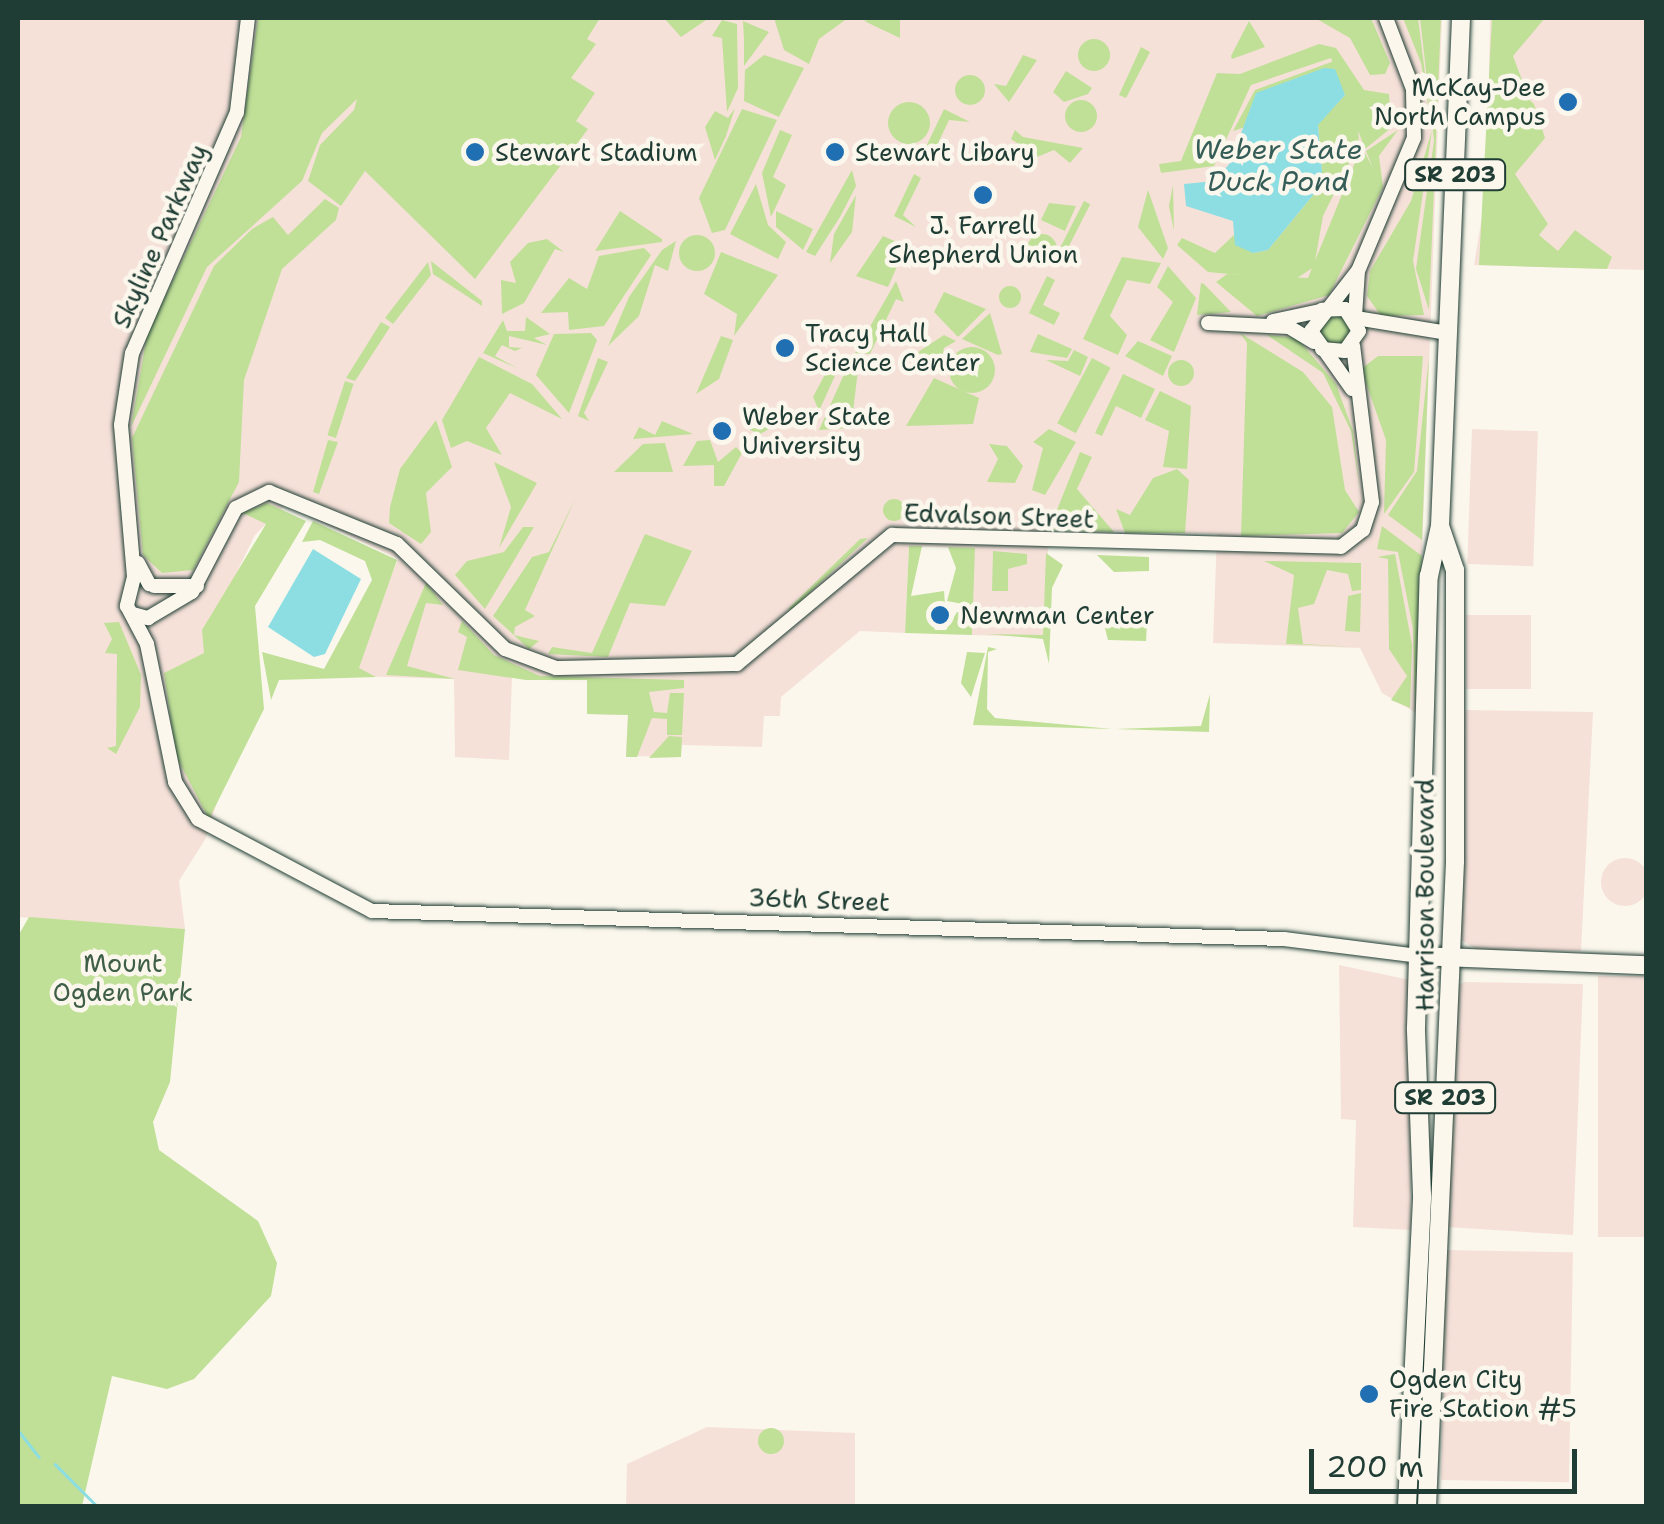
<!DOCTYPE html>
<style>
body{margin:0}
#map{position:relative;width:1664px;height:1524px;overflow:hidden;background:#fbf7ec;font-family:"Shantell Sans",sans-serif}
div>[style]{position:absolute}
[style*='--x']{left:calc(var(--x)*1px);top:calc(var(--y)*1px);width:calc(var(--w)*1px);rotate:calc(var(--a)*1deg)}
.built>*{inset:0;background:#f6e1d9;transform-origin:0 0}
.round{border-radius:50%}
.green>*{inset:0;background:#c0e098;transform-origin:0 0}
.water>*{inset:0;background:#8cdee3}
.stream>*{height:2.5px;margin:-1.25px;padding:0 1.25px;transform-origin:1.25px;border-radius:1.25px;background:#8cdee3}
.roads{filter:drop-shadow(0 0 2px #1f3d34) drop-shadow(0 0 2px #1f3d34)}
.minor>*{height:14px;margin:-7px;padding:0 7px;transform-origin:7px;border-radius:7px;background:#fbf7ec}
.major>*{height:18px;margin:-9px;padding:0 9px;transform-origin:9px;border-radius:9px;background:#fbf7ec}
.dots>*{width:28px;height:28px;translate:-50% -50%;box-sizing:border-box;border:5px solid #fbf7ec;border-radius:50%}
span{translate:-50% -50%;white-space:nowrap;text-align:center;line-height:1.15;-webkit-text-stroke:9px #fbf7ec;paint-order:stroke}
.shield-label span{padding:2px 8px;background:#fbf7ec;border:2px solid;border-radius:8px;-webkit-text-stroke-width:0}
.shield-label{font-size:22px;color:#1f3d34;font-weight:700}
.poi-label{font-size:25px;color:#1f3d34}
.right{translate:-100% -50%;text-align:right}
.left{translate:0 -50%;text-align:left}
.street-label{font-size:25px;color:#1f3d34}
.park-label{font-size:25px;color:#3f5e48}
.water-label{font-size:28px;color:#355d57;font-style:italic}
.frame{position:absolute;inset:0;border:20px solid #1f3d34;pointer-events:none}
.scale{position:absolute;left:1309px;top:1449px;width:268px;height:45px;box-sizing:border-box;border:5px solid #1f3d34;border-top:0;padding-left:12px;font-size:30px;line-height:35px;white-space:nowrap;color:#1f3d34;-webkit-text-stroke:8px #fbf7ec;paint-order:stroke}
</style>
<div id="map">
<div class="built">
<div style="clip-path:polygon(18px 18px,1442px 18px,1416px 713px,1382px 693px,1360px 648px,1213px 643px,1217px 534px,1049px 529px,1044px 637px,971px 635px,973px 548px,909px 546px,905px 633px,860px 631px,781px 697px,780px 716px,764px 716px,762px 747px,682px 745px,680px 757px,626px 756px,628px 715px,587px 714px,587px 680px,512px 678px,509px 760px,455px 757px,454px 679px,351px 676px,398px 559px,285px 505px,255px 535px,206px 635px,230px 760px,206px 838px,179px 881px,185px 929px,18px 917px)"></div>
<div style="clip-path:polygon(1490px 18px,1646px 18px,1646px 270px,1474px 265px,1487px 187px)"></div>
<div style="left:1472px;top:429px;width:66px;height:135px;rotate:2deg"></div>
<div style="left:1466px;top:615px;width:65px;height:74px"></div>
<div style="clip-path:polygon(1465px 710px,1593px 712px,1581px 951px,1477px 949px,1459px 939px)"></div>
<div class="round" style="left:1601px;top:858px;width:48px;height:48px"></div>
<div style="clip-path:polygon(1339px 965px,1410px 980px,1411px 1230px,1353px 1227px,1356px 1120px,1341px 1119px)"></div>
<div style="left:1646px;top:976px;width:261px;height:48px;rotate:90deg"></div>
<div style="clip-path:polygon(1464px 982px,1583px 984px,1573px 1235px,1446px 1227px,1455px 988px)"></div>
<div style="left:1445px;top:1250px;width:128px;height:230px;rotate:1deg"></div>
<div style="clip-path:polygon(707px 1427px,855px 1433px,855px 1506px,626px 1506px,627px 1464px)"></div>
</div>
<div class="green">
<div style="clip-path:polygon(258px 18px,600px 18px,587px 39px,596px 44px,571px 78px,595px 93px,576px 121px,588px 129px,475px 279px,365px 171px,341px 206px,308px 181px,320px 145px,354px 110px,357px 99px,322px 133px,302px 181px,207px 267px,131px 427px,147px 335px,241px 137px)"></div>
<div style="clip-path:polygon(664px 18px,709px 18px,681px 37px)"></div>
<div style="clip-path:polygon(774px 18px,848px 18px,819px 39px,809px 64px,784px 50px)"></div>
<div style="clip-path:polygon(900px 18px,900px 38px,864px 21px,875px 18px)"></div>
<div style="clip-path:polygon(1315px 18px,1371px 18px,1390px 63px,1385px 74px,1370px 75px,1350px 38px)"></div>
<div style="clip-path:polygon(1403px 18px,1418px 18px,1432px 128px,1421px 63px)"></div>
<div style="clip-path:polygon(1420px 18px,1441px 18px,1429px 310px,1416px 269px,1434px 141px)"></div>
<div style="clip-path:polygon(1492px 18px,1545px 18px,1513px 56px,1522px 80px,1516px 88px,1534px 104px,1545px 138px,1515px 174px,1548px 224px,1539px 235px,1558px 251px,1575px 230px,1612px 257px,1607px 269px,1479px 265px)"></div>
<div style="clip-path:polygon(722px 20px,737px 24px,738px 88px,727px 112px,722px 38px,712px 36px)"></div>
<div style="clip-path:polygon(743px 21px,769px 32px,744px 66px,744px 40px)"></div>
<div style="clip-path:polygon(1249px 21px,1265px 47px,1232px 59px,1231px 56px)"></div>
<div class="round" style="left:1078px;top:39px;width:32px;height:32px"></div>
<div style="clip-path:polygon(1319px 44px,1336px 48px,1364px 90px,1389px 94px,1391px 128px,1365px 149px,1331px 58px,1251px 85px,1214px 166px,1161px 173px,1159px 164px,1181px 161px,1217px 73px,1240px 74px)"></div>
<div style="clip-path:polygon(1141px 47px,1150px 52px,1126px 98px,1119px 95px)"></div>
<div style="clip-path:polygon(764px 55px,804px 68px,779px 117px,744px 101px,745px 70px)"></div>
<div style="clip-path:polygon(1023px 55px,1037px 60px,1009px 102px,994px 84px,1006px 86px)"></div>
<div style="clip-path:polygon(1334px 61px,1358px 125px,1359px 143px,1323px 216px,1314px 267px,1294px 280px,1208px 272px,1177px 245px,1182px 238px,1215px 253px,1234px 235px,1253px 253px,1268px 250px,1323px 183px,1318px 124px,1345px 95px,1233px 131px,1255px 90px)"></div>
<div style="clip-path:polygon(1066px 71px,1092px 88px,1088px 94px,1064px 102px,1053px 92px)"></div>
<div class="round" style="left:955px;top:75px;width:30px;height:30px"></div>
<div class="round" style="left:1065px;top:100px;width:32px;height:32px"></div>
<div class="round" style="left:888px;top:102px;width:42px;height:42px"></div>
<div style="clip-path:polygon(735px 108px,726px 136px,715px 160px,705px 127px,715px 111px,728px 118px)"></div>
<div style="clip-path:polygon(742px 109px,777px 120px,725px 230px,712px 233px,699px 198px)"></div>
<div style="clip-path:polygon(944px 109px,970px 122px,949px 120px,933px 154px,924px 151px)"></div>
<div style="clip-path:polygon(780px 130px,792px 135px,773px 177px,786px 185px,771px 217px,762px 173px)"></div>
<div style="clip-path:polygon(1015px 130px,1023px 137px,1083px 148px,1070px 163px,1054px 150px,1037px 157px,1011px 139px)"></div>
<div style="clip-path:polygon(1398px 130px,1379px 156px,1383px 187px,1329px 295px,1257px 316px,1216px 282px,1227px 274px,1308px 278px,1356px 160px,1365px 153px,1373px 168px,1366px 151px)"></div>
<div style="clip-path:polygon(1432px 130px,1413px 261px,1424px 315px,1381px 316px,1367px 296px,1370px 271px,1411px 201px)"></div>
<div style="clip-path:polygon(852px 170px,856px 186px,840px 217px,815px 256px,806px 252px)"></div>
<div style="clip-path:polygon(914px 174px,921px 178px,903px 215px,916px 227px,894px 216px)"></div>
<div style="clip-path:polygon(1163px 177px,1169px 206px,1173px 185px,1174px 231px)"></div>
<div style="clip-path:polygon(756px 184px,768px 225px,786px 242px,778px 259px,730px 234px)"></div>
<div style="clip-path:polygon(1148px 190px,1168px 248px,1163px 259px,1138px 227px)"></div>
<div style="clip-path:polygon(856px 195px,852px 232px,830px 263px,834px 234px)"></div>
<div style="clip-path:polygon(325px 199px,339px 208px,336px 220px,282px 269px,244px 380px,239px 482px,193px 570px,162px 573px,143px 555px,132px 438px,214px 266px,252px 229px,273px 217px,288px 235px)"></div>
<div style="left:1084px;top:201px;width:7px;height:65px;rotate:27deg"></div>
<div style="clip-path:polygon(1049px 203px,1076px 206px,1065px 231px,1041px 220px)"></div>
<div style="clip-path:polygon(620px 211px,662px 239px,662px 242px,595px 251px)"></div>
<div style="clip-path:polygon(776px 211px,813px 229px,803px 250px,776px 227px)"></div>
<div class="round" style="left:1027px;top:234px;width:30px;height:30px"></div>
<div class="round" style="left:679px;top:235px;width:36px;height:36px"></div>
<div style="clip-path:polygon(883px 236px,906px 246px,888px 287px,856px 276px)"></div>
<div style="clip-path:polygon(547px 239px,564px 252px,555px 249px,524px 303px,502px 314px,501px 280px,516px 283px,510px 262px,528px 243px)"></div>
<div style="clip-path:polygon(676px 241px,668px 271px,655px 265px,639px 316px,608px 346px,629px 297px,662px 250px)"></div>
<div style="clip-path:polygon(644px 248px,651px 255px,604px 326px,569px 330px,568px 312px,541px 313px,569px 278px,587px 289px,599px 256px)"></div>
<div style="clip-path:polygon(721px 252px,778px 275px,734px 336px,737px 314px,704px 294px)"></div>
<div style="clip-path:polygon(1122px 257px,1161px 263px,1150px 284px,1127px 280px,1110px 316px,1127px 335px,1118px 355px,1083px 339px)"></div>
<div style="clip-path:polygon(431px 261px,482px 301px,482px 306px,433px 274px)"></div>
<div style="clip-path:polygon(428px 262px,431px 275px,393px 324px,385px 318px)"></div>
<div style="clip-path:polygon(1168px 266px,1196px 298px,1174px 352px,1150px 340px,1173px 302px,1157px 287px)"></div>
<div style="clip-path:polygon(1047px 276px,1055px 280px,1043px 305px,1060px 313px,1054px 325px,1029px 313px)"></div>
<div style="clip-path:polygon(896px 281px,904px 302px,896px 299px,870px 354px,855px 353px)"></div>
<div style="clip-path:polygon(1201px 283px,1204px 284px,1231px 312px,1197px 315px)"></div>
<div class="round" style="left:999px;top:286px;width:22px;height:22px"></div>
<div style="clip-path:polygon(944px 292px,986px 309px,958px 337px,934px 312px)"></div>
<div style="clip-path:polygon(990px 313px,1002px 354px,998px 355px,962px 339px)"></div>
<div class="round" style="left:1320px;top:316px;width:30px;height:30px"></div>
<div style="clip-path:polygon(526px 317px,550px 334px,534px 338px,547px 345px,509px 336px,509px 347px,522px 348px,515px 351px,502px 345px,495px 356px,517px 368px,483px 353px,503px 320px,507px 331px,525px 331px)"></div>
<div style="clip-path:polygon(381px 322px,390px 327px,355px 381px,346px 378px)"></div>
<div style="clip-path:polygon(591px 333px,597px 340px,569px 413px,536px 375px,554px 334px)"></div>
<div style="clip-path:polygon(1240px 333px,1303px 372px,1332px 407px,1345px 490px,1359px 512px,1342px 533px,1241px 536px,1247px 343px)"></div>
<div style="clip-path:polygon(1038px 334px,1072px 349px,1067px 358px,1030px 352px)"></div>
<div style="clip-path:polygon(944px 335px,956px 341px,944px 348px,939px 375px,918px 352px)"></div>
<div style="clip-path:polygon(1267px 335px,1297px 338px,1336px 384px,1353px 431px,1360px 491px,1351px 431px,1323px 373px)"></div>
<div style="clip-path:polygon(721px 336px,733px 340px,719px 379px,696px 394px)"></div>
<div style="clip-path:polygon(1138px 341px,1172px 356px,1163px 376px,1125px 356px)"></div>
<div class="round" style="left:949px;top:347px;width:46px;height:46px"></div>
<div style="clip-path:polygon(1074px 350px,1088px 357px,1080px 376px,1046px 360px,1068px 361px)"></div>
<div style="clip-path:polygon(1378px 356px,1423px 356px,1414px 472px,1384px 514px,1386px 440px,1361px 369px)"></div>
<div style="clip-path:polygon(1429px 356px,1422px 540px,1388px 515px,1417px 471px)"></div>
<div style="clip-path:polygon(479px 357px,532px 384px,562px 419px,510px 393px,486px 428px,502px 455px,467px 441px,451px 448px,442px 420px)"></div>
<div style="clip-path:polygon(598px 358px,608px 362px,584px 413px,589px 421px,578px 416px)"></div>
<div style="left:1092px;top:358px;width:21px;height:74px;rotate:28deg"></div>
<div class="round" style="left:1168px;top:360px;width:26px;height:26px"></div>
<div style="clip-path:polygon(859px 362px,851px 428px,819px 430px,846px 370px)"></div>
<div style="clip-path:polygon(831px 363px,839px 367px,819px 411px,813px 397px)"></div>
<div style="clip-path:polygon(1123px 374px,1155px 389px,1141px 418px,1116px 406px,1102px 436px,1095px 433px)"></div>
<div style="clip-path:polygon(934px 378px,979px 398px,973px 424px,906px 426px)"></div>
<div style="left:345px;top:381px;width:9px;height:57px;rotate:18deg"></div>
<div style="clip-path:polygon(1160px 391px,1191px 406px,1187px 469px,1163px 467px,1169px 431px,1145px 420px)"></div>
<div style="clip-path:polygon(748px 407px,756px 419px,785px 420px,760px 434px,750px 430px)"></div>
<div style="clip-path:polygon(436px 420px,452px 467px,426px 493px,431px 532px,421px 544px,389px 523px,390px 507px,400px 469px)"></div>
<div style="clip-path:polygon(662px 421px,693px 434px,633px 439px,639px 427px,655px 435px)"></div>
<div style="clip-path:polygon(1049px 429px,1076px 442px,1045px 495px,1032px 490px,1043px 448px,1033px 442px)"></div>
<div style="clip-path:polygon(328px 440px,338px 442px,319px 494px,313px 492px)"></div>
<div style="clip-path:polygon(710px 440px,718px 462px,736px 447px,742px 453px,724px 486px,714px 486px,714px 465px,683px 466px,697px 441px)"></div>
<div style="clip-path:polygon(665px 443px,673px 472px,614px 472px,643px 444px)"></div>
<div style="clip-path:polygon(989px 444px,1007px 446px,1023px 466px,1015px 483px,987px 482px,998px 459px)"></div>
<div style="clip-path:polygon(1080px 452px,1092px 457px,1077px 489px,1114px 532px,1049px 530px)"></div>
<div style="clip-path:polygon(494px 462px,537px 483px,499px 548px,511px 507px)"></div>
<div style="clip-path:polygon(1177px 469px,1189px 480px,1185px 533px,1125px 533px,1116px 509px,1130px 515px,1153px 478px)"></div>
<div style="clip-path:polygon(576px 497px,525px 610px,535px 616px,515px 627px,514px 635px,539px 641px,529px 649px,493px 616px,532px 557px,549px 552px)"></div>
<div class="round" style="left:883px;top:499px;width:22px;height:22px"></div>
<div style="clip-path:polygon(267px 503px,306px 521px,255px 606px,264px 709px,209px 819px,176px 756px,164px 673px,204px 653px,202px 630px,266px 524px,243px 513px)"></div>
<div style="clip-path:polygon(313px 521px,397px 560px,359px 668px,376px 677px,279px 680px,271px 700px,262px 652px,324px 669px,372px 580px,365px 561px,320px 540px,302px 542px)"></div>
<div style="clip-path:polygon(1382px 526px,1422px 556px,1415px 710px,1413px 629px,1398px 552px,1377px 549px)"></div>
<div style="clip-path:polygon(523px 527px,534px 527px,485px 609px,455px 575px,467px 561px,504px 552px)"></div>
<div style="clip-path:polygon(645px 534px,692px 551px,665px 606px,630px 603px,608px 657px,548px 654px,552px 647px,592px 653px)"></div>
<div style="clip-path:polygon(868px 538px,792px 609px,788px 609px,860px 539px)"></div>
<div style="clip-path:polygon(909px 546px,922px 546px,911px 596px,944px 591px,945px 604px,930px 614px,935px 630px,946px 630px,957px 612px,972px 613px,972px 635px,905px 633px)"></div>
<div style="clip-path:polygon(948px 547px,975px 548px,973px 606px,947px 601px,956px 568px)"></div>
<div style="clip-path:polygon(993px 551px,1027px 554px,1027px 564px,1008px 569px,1008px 591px,992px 591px)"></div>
<div style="clip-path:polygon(1046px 553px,1063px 565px,1052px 588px,1049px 664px,1043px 639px,987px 634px,1043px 635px)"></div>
<div style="clip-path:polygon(1395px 554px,1412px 645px,1410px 708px,1391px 700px,1407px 676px,1389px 649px,1388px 559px,1377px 557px)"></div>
<div style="clip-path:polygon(1097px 555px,1149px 557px,1149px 571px,1114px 572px)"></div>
<div style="clip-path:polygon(1264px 561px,1361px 563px,1361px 590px,1352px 591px,1348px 574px,1327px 570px,1314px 604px,1298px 608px,1303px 644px,1358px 647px,1286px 644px,1294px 575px)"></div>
<div style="clip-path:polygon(426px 583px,443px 605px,426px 603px,407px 666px,455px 679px,386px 675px)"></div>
<div style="clip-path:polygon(1361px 593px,1360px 632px,1345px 631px,1348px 596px)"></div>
<div style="clip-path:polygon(1101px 613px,1147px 623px,1146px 641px,1108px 640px)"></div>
<div style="clip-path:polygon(462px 621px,494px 655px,540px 676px,684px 680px,684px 688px,649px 692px,654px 712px,667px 713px,670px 693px,684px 693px,682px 735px,667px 735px,667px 719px,652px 718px,637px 757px,626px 757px,628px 715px,587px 714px,587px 680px,526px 680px,458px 670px,467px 637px,458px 632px)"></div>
<div style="clip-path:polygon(119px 622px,141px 675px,140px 707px,116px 754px,107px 748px,116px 746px,117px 654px,105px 653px,112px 639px,104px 623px)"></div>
<div style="clip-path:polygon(988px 647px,997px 649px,988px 652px,987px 709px,995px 718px,1112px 729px,973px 725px)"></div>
<div style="clip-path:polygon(967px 652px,985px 653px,971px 697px,961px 683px)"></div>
<div style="clip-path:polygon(1210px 694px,1209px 732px,1115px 729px,1201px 726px)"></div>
<div style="clip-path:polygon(669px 736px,682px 737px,681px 757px,649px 758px)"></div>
<div style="clip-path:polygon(29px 917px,185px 929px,170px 1082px,153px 1122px,159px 1150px,258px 1221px,277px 1263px,271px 1296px,194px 1379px,167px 1389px,112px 1376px,82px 1506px,18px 1506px,18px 936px)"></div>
<div class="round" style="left:758px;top:1428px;width:26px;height:26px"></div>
</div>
<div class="water">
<div style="clip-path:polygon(1324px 68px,1335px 69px,1345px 95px,1318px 125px,1323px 183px,1268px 250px,1253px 253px,1235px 245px,1233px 221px,1186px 206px,1184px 184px,1215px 181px,1230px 163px,1256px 93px)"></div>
<div style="clip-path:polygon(313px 549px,361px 579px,325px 654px,314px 657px,268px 627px)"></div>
</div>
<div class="stream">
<div style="--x:18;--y:1430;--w:34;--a:52"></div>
<div style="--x:55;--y:1464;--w:59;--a:45"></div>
</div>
<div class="roads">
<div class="minor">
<div style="--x:248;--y:18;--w:95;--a:96.7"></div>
<div style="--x:237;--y:112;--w:263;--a:113.5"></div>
<div style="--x:132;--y:353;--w:73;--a:98.7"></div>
<div style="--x:121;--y:425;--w:153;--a:85.1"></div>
<div style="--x:134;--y:577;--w:30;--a:104"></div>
<div style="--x:127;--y:606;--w:43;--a:62.2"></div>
<div style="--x:147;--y:644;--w:141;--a:78.5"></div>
<div style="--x:175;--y:782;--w:44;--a:58.1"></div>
<div style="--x:198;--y:819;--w:197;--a:27.9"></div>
<div style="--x:372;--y:911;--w:912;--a:1.76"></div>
<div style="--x:1284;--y:939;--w:135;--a:7.2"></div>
<div style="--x:1355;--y:316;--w:45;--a:-86.2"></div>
<div style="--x:1358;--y:271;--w:144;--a:-67.2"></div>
<div style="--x:1414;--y:138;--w:49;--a:-91.2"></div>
<div style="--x:1413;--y:89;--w:76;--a:-110.8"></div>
<div style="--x:1356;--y:318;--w:93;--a:9.3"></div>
<div style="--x:1273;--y:321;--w:48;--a:-12"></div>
<div style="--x:1208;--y:323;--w:81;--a:2.8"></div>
<div style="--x:1289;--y:327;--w:29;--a:31"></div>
<div style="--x:1322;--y:349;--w:23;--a:5"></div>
<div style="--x:1345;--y:351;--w:24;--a:-55"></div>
<div style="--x:1359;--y:331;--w:26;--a:-122"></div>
<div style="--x:1345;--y:309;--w:23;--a:178"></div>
<div style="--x:1352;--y:389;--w:71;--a:-125.3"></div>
<div style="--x:1311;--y:331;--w:75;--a:-52.1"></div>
<div style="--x:138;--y:563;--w:24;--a:62"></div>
<div style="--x:154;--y:586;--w:43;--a:0"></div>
<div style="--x:133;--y:614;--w:16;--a:15"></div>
<div style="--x:148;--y:618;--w:51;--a:-30.6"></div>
<div style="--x:192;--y:592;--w:95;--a:-62.4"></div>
<div style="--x:236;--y:508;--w:37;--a:-26"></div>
<div style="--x:269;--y:492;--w:138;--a:22.1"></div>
<div style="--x:397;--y:544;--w:151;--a:44.2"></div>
<div style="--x:505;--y:649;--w:54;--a:20.4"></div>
<div style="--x:556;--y:668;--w:181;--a:-1.3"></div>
<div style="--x:737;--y:664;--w:202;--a:-39.8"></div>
<div style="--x:892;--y:535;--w:449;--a:1.5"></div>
<div style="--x:1341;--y:547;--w:28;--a:-38"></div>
<div style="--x:1363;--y:530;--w:29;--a:-72"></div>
<div style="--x:1372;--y:502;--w:157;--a:-96.9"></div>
</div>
<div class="major">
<div style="--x:1418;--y:956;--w:228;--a:2.3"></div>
<div style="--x:1407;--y:1506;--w:311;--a:-87.2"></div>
<div style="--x:1422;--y:1195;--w:167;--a:-92.1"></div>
<div style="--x:1416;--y:1028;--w:452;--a:-88.4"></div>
<div style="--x:1429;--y:576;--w:51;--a:-77.6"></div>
<div style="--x:1440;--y:526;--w:508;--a:-87.63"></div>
<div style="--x:1427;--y:1506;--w:646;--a:-87.51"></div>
<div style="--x:1455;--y:861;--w:291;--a:-90"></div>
<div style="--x:1455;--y:570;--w:46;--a:-108.8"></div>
</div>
</div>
<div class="dots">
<div style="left:1568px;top:102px;background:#1f6fb2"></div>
<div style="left:475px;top:152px;background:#1f6fb2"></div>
<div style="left:835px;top:152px;background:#1f6fb2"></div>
<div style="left:983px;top:195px;background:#1f6fb2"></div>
<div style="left:785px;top:348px;background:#1f6fb2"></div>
<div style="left:722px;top:431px;background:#1f6fb2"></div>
<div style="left:940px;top:615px;background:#1f6fb2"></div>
<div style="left:1369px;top:1394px;background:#1f6fb2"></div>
</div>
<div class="shield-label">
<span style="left:1455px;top:175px">SR 203</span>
<span style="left:1445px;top:1098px">SR 203</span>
</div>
<div class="poi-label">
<span class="right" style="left:1546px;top:102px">McKay-Dee<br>North Campus</span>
<span class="left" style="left:495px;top:152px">Stewart Stadium</span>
<span class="left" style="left:855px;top:152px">Stewart Libary</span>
<span style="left:983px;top:240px">J. Farrell<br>Shepherd Union</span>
<span class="left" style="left:805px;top:348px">Tracy Hall<br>Science Center</span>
<span class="left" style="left:742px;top:431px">Weber State<br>University</span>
<span class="left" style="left:960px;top:615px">Newman Center</span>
<span class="left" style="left:1389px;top:1394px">Ogden City<br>Fire Station #5</span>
</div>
<div class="street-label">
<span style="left:160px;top:236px;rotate:-66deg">Skyline Parkway</span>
<span style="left:999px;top:516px;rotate:2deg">Edvalson Street</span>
<span style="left:1425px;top:895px;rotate:-90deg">Harrison Boulevard</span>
<span style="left:819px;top:900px;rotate:2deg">36th Street</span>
</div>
<div class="park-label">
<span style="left:123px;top:978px">Mount<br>Ogden Park</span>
</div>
<div class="water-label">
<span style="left:1278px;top:165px">Weber State<br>Duck Pond</span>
</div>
<div class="frame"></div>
<div class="scale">200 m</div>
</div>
